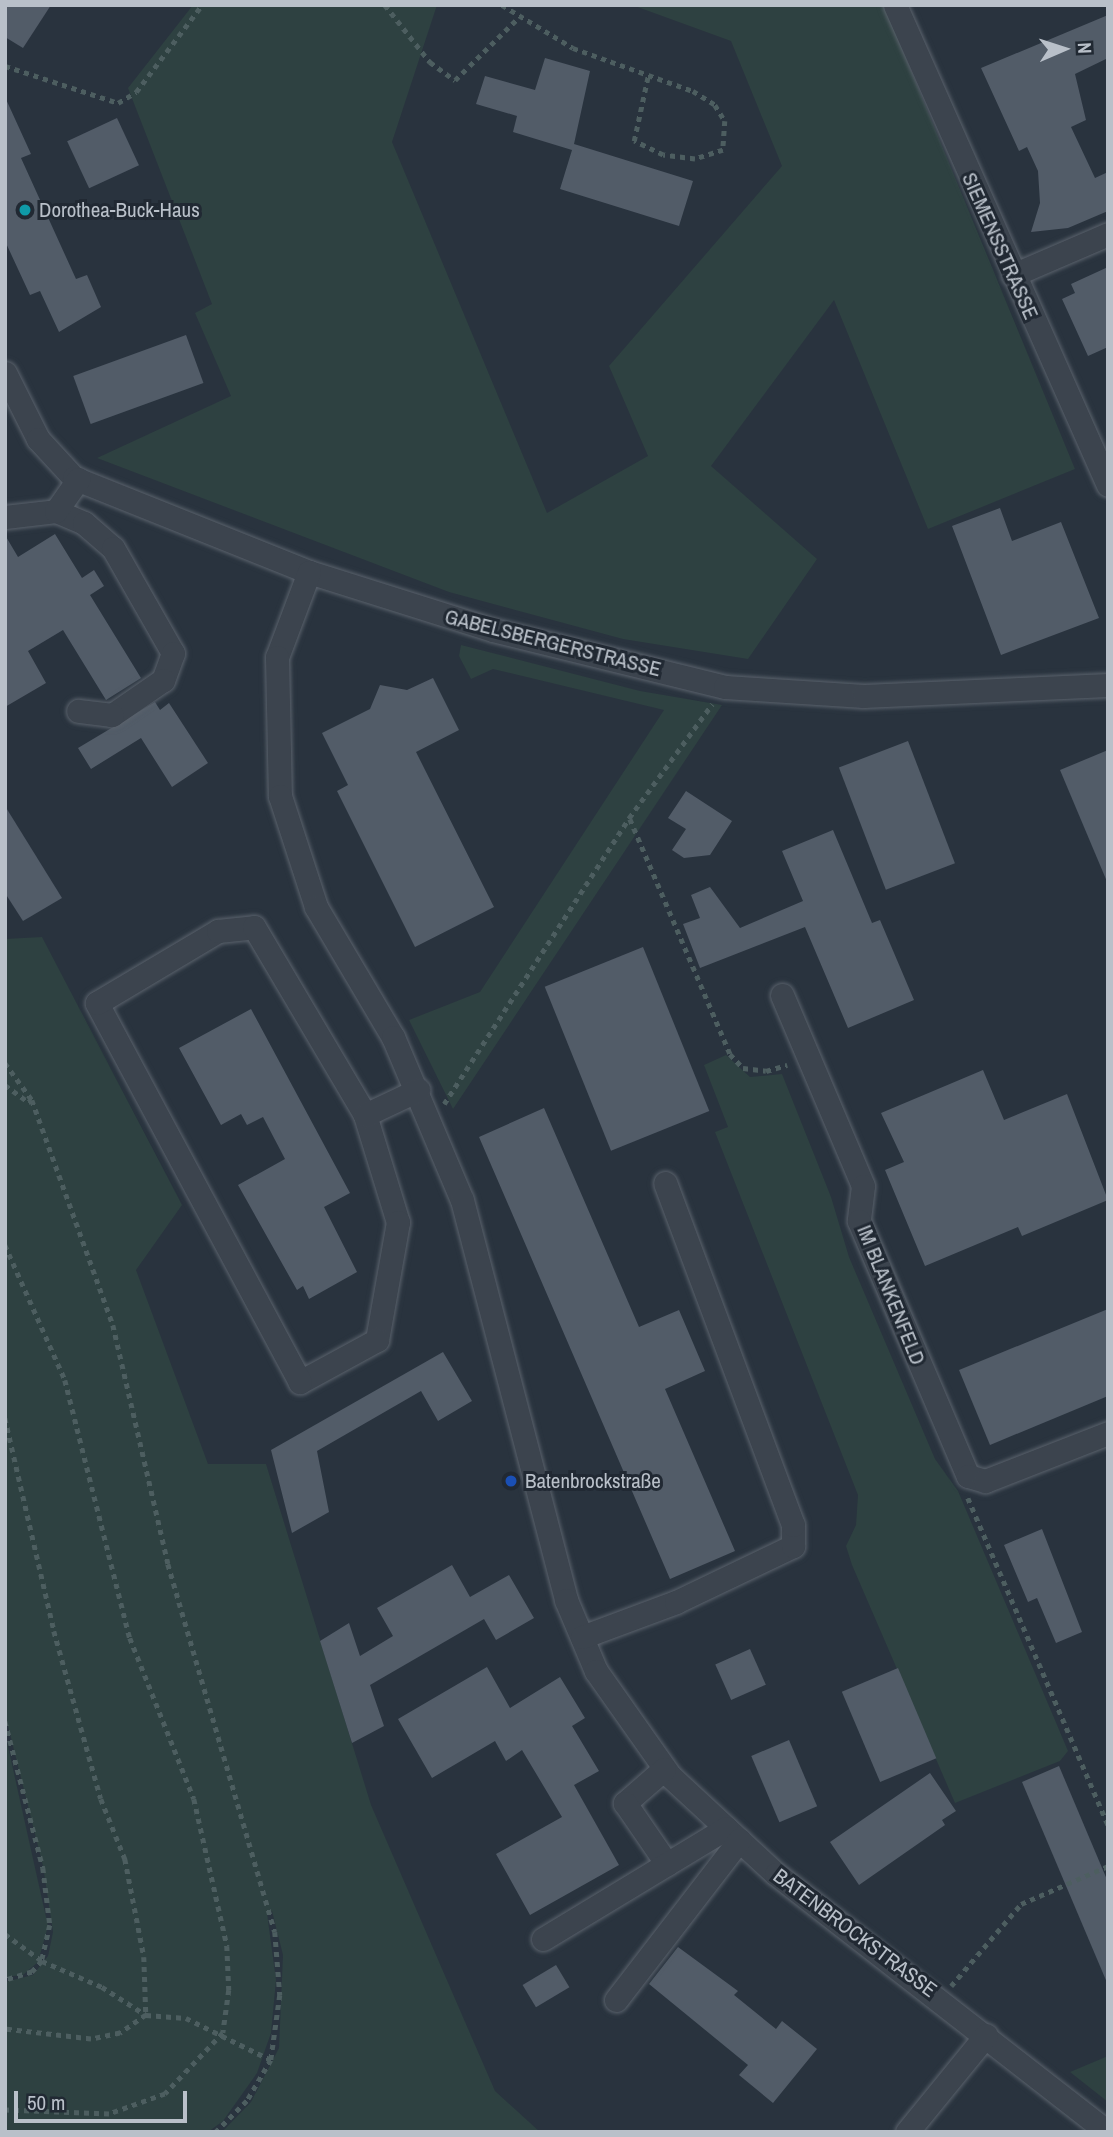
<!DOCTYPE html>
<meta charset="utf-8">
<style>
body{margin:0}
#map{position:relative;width:1113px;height:2137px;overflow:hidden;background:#29333e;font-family:"Archivo Narrow",sans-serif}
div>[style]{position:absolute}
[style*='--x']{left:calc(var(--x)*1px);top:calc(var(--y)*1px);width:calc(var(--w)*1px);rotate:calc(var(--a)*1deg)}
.green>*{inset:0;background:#2e4141}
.building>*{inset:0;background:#525c68;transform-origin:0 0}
.path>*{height:4.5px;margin-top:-2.25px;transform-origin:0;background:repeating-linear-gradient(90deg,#4d5e60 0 5px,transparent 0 10px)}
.roads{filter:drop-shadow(0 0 2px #5a626c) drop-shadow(0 0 2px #5a626c)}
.minor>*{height:23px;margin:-11.5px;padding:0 11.5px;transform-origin:11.5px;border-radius:11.5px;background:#3c444e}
.dots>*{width:19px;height:19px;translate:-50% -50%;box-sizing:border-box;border:4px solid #212933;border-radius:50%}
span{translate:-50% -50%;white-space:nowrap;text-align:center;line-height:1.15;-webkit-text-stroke:6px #212933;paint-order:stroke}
.poi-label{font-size:21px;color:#b9c0c9}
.left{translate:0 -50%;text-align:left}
.street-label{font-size:21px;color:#b9c0c9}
.frame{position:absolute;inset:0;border:7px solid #b9c0c9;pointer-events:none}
.north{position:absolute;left:1029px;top:14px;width:70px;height:70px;-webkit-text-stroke:5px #212933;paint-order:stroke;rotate:87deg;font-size:19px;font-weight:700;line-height:28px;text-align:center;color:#b9c0c9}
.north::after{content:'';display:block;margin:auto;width:24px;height:32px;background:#b9c0c9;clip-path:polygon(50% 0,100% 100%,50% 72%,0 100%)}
.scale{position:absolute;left:14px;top:2091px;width:173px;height:32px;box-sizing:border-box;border:4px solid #b9c0c9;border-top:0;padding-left:9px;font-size:21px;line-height:24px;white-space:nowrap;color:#b9c0c9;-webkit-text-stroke:5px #212933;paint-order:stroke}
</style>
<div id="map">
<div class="green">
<div style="clip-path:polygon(193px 5px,437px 5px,392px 142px,547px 513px,648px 456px,609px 366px,782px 166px,731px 41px,632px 5px,884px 5px,1075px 469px,928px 529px,834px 300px,711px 466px,817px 559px,748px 659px,623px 639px,449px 592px,97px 458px,231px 396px,195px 313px,212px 304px,128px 88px)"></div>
<div style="clip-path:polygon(461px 645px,640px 691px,722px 705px,453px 1109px,409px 1020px,480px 992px,664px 710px,493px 669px,471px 679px,459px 656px)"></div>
<div style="clip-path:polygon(42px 937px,182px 1205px,136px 1270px,208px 1464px,266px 1464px,371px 1805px,495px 2091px,540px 2132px,222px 2132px,251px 2102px,279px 2048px,283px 1955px,272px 1911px,267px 1913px,276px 1980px,271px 2033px,257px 2073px,223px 2121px,208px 2132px,5px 2132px,5px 1982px,33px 1975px,48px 1956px,53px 1932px,43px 1866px,5px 1714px,5px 939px)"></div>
<div style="clip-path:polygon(726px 1055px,750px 1077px,782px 1074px,831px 1197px,849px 1257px,935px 1459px,958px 1491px,1068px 1751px,1060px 1761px,955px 1803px,852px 1565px,846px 1546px,856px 1525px,858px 1495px,715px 1132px,728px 1127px,704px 1065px)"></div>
<div style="clip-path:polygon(5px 1733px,48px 1926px,38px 1962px,23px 1975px,5px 1977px)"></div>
<div style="clip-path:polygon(1108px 2056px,1108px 2102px,1070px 2072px)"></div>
</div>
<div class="building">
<div style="clip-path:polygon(5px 5px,51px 5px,23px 48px,5px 37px)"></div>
<div style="clip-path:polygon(1108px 15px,1108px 58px,1075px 74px,1086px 120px,1071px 127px,1095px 178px,1108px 172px,1108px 211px,1068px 228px,1031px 232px,1040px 203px,1038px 171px,1027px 147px,1019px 151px,981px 68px)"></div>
<div style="clip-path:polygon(545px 58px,590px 71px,574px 144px,693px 181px,679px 226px,560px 189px,572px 150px,513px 132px,517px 116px,476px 104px,485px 76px,535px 90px)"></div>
<div style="clip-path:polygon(5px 97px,31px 154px,21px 158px,76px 279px,87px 275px,101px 307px,59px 332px,40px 291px,30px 295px,5px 241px)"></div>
<div style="left:117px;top:118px;width:52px;height:55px;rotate:65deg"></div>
<div style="clip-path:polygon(1108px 267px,1108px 347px,1088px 356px,1062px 299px,1075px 293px,1071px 284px)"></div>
<div style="left:186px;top:335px;width:51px;height:120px;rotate:70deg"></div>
<div style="clip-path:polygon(1000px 508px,1012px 541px,1061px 522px,1099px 618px,1001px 655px,952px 526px)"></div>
<div style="clip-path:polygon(55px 534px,82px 578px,94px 570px,104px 586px,90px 595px,141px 678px,106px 700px,63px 630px,28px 651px,46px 683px,5px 707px,5px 535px,18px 557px)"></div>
<div style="clip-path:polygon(433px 678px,459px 730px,416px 752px,494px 907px,415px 947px,337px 791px,348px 785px,322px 733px,370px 709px,380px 685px,407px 690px)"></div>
<div style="clip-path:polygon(155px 702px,160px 710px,169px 703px,208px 763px,172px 787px,141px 738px,91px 769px,78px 748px)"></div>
<div style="left:908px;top:741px;width:131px;height:74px;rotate:69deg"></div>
<div style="clip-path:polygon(1108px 750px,1108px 884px,1060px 770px)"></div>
<div style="clip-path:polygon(686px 791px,732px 821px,710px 855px,684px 858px,672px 850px,686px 829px,668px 818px)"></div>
<div style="clip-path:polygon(5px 806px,62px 898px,23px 921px,5px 893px)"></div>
<div style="clip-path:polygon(833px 830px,872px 923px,880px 920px,914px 1000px,848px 1028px,805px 927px,700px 968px,683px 924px,700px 918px,691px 895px,710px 887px,740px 928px,803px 901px,782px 851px)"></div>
<div style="left:643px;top:947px;width:177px;height:106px;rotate:68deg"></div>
<div style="clip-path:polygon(251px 1009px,350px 1193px,324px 1207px,357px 1272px,309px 1299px,303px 1286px,297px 1290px,238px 1185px,285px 1159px,263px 1117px,247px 1125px,241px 1114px,221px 1125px,179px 1048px)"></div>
<div style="clip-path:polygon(983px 1070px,1004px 1120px,1067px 1094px,1108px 1200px,1022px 1236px,1018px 1227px,925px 1266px,885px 1170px,904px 1162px,881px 1113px)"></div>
<div style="clip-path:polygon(544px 1108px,639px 1327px,679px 1310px,705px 1371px,665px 1389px,735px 1551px,670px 1579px,479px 1137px)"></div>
<div style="clip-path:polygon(1108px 1309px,1108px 1396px,990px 1445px,959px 1370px)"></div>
<div style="clip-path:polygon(443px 1352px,472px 1401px,438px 1421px,421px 1391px,317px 1451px,329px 1512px,292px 1533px,271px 1450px)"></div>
<div style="clip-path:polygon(1042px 1529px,1082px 1632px,1056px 1643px,1037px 1598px,1028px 1602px,1004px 1545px)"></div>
<div style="clip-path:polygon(452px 1565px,470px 1597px,509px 1575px,534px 1618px,496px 1640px,484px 1619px,370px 1685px,384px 1726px,352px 1743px,320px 1641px,349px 1623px,360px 1656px,393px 1636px,377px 1608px)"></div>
<div style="left:750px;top:1649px;width:39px;height:38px;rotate:66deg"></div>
<div style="clip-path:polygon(487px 1667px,510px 1708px,560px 1677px,585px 1718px,572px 1726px,599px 1771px,574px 1785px,619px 1865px,530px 1915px,496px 1854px,562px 1817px,522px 1750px,506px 1761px,495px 1741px,432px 1778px,398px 1719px)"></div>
<div style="left:898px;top:1668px;width:98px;height:61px;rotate:67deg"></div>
<div style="left:789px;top:1740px;width:72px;height:41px;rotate:67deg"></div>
<div style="clip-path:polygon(1059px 1766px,1108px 1882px,1108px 1985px,1022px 1782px)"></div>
<div style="clip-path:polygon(930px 1773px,956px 1811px,942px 1820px,945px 1825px,859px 1885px,830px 1842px)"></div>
<div style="clip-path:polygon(678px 1947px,738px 1991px,734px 1995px,776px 2029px,782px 2021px,817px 2049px,773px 2103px,739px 2075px,748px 2065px,649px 1984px)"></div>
<div style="left:556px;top:1965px;width:26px;height:39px;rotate:59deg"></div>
</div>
<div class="path">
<div style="--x:385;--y:5;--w:73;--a:51.7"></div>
<div style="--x:430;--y:62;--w:31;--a:36"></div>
<div style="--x:455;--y:80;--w:90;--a:-44.5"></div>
<div style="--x:502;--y:5;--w:83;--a:31.2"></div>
<div style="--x:573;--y:48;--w:127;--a:19.7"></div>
<div style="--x:693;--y:91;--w:26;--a:32"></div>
<div style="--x:715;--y:105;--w:19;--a:58"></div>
<div style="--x:725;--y:121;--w:29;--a:94"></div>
<div style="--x:723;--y:150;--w:29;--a:162"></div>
<div style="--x:695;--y:159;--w:32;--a:-173"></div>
<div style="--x:663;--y:155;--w:32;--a:-154"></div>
<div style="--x:634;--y:141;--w:66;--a:-77.8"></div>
<div style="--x:5;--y:66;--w:119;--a:18.1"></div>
<div style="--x:118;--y:103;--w:21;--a:-31"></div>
<div style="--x:136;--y:92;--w:109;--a:-52.8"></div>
<div style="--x:630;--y:819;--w:255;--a:66.9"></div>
<div style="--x:730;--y:1054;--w:19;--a:47"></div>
<div style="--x:743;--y:1068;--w:23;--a:7"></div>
<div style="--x:766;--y:1071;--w:22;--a:-16"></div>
<div style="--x:5;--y:1063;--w:46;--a:53.9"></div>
<div style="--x:32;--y:1100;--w:239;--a:70.2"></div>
<div style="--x:113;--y:1325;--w:245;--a:77"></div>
<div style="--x:168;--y:1564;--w:383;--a:73.8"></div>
<div style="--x:275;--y:1932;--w:63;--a:85.5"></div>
<div style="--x:280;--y:1995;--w:66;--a:97.9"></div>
<div style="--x:271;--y:2060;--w:48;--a:120.3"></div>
<div style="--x:247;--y:2101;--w:44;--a:135"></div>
<div style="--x:5;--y:1085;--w:29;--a:36"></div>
<div style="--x:28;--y:1102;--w:4;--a:-27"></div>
<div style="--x:444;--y:1104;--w:341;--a:-57.1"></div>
<div style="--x:629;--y:818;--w:141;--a:-53.9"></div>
<div style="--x:5;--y:1245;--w:148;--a:66"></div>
<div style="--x:65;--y:1380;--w:266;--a:75.9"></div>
<div style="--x:130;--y:1638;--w:173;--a:68.3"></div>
<div style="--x:194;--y:1799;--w:151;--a:77.3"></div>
<div style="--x:227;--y:1946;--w:44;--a:87.4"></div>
<div style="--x:229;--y:1990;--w:43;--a:97.9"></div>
<div style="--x:223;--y:2033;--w:84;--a:133.6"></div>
<div style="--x:165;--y:2094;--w:59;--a:160.3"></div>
<div style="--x:109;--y:2114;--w:104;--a:-177.8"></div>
<div style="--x:5;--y:1418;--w:219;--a:77"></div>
<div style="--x:54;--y:1631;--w:174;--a:74.4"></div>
<div style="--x:101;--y:1799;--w:65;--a:68.2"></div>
<div style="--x:125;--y:1859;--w:100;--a:79"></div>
<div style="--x:144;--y:1957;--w:58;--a:88"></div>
<div style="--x:146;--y:2015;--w:32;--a:145"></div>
<div style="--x:120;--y:2033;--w:30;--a:168"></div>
<div style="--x:91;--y:2039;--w:87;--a:-173.4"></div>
<div style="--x:968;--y:1498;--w:356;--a:66.8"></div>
<div style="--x:5;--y:1721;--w:152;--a:75.5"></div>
<div style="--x:43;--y:1868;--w:57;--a:83"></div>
<div style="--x:50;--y:1925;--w:37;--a:103"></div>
<div style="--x:42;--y:1961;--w:15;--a:132"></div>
<div style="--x:32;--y:1972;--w:28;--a:163"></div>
<div style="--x:5;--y:1934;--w:46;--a:36.1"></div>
<div style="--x:42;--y:1961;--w:65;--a:23.4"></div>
<div style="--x:102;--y:1987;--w:52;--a:32.5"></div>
<div style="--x:146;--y:2015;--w:40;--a:4.3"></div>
<div style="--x:186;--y:2018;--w:95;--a:26.3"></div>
<div style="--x:951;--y:1986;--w:108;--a:-49.5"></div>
<div style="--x:1021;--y:1904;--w:95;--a:-23.6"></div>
</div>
<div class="roads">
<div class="minor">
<div style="--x:895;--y:5;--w:525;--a:66.07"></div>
<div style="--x:1013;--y:275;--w:103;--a:-23.3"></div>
<div style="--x:5;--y:373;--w:74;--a:63.4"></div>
<div style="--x:38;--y:439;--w:53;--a:47.3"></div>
<div style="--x:74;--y:478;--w:253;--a:21.8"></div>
<div style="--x:309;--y:572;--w:193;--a:17.5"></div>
<div style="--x:493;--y:630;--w:239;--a:13.8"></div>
<div style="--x:725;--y:687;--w:139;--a:3.7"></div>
<div style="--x:864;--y:696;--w:244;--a:-2.6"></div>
<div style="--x:56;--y:511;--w:30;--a:23"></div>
<div style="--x:84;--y:523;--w:38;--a:41"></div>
<div style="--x:113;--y:548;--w:121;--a:60.3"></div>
<div style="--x:173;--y:653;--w:29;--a:110"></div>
<div style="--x:163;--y:680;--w:62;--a:145.5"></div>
<div style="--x:112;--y:715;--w:34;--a:-173"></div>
<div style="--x:5;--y:517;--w:51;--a:-6.7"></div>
<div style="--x:56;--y:511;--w:39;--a:-55"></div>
<div style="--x:309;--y:572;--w:91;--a:110.6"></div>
<div style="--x:277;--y:657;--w:139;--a:88.8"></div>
<div style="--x:280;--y:796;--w:117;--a:72"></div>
<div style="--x:316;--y:907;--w:151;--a:59.4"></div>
<div style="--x:393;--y:1037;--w:177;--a:67.1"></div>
<div style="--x:462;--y:1200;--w:413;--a:75.4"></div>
<div style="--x:566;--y:1600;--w:77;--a:67.1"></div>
<div style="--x:596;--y:1671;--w:128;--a:54.8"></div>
<div style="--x:670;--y:1776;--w:144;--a:42.8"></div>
<div style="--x:776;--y:1874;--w:420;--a:37.9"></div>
<div style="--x:782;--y:995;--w:207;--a:67"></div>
<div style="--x:863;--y:1186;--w:35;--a:97"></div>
<div style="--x:859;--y:1221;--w:277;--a:66.9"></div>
<div style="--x:968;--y:1476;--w:18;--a:16"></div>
<div style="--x:985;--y:1481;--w:132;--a:-21.3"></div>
<div style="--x:365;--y:1115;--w:112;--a:72.9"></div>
<div style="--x:398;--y:1222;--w:120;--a:100.1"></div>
<div style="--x:377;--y:1340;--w:88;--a:151.4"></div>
<div style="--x:300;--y:1382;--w:430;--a:-118.2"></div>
<div style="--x:97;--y:1003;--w:141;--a:-30.8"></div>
<div style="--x:218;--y:931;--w:36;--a:-6"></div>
<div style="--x:254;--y:927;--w:218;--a:59.4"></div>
<div style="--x:365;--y:1115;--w:59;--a:-25.3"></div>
<div style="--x:582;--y:1637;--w:100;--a:-20.4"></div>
<div style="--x:676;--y:1602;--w:130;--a:-25.6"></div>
<div style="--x:793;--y:1546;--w:21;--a:-90"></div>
<div style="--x:793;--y:1525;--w:365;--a:-110.5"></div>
<div style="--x:664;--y:1769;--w:52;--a:138.9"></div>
<div style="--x:625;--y:1803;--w:74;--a:55.5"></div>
<div style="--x:543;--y:1939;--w:214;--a:-31.2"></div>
<div style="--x:616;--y:2000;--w:202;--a:-52.4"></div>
<div style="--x:907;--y:2132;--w:125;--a:-50.8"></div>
</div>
</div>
<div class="dots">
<div style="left:25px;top:210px;background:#0f9aa8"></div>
<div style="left:511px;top:1481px;background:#1a4fb4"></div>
</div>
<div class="poi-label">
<span class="left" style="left:39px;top:210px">Dorothea-Buck-Haus</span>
<span class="left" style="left:525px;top:1481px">Batenbrockstraße</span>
</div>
<div class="street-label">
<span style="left:1000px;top:246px;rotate:66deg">SIEMENSSTRASSE</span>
<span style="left:553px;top:643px;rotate:14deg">GABELSBERGERSTRASSE</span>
<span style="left:891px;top:1295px;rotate:68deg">IM BLANKENFELD</span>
<span style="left:855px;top:1933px;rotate:37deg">BATENBROCKSTRASSE</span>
</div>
<div class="frame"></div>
<div class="north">N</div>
<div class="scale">50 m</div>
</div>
